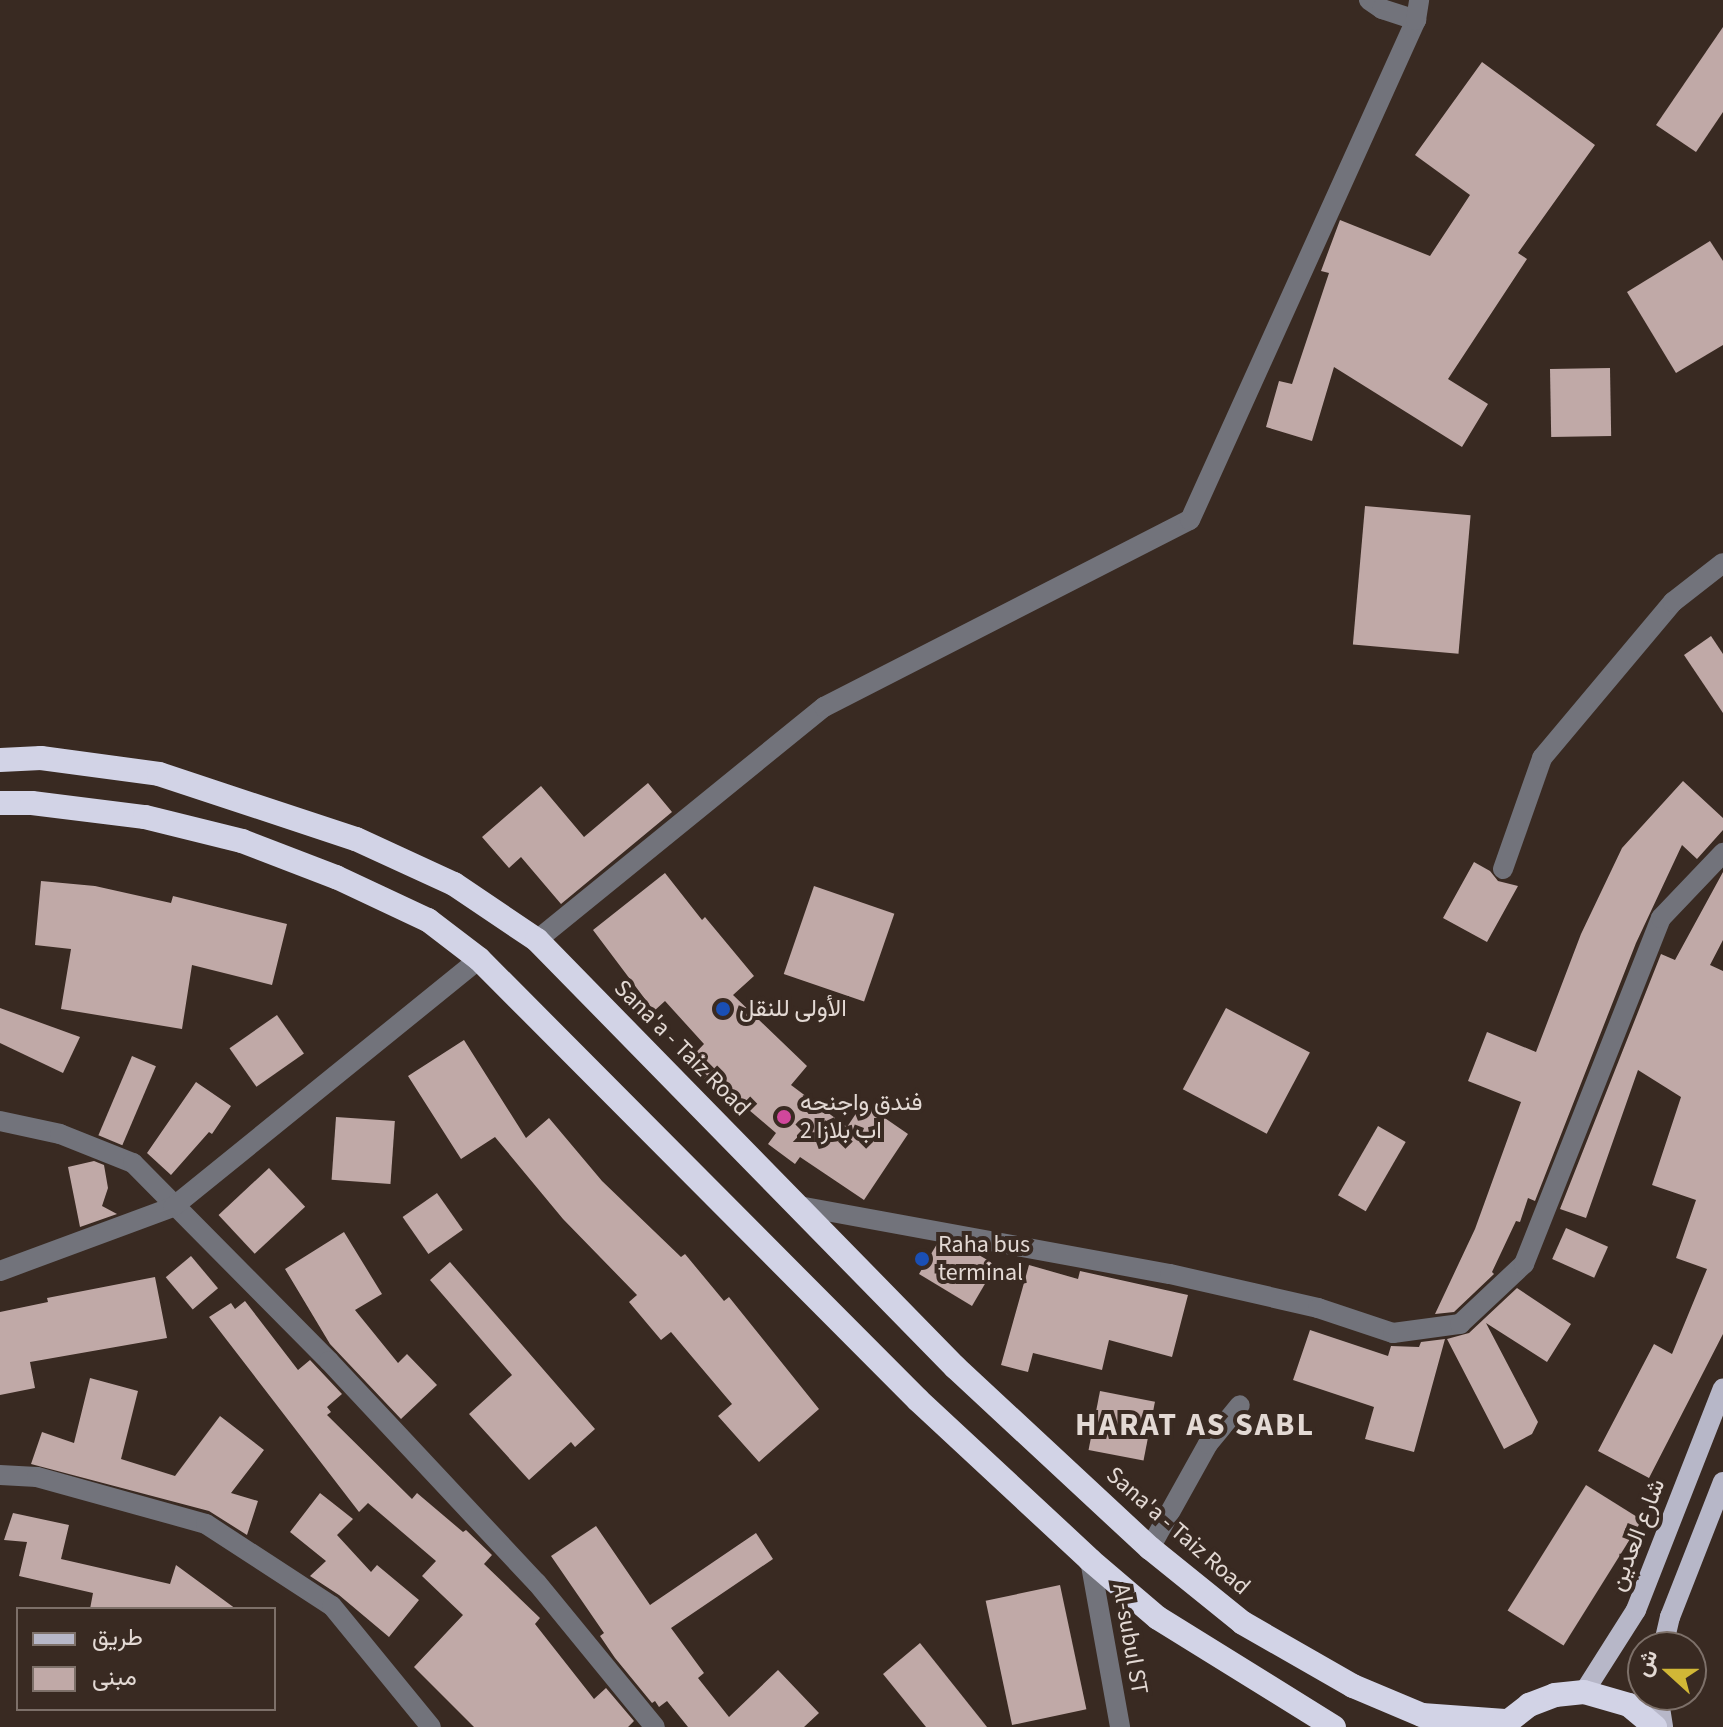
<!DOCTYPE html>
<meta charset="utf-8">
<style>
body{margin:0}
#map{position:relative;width:1723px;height:1727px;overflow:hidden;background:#392a22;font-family:"Source Sans 3",Vazirmatn,sans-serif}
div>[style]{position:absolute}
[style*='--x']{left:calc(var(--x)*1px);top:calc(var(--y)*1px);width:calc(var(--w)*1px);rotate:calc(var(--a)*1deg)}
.building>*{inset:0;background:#c0a9a7;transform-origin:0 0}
.minor>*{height:20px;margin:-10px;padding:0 10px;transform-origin:10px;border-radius:10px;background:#72737b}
.major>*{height:20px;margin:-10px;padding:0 10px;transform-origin:10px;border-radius:10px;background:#b7b7c8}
.highway>*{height:24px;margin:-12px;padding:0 12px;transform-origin:12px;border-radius:12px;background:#d2d3e6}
.dots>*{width:22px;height:22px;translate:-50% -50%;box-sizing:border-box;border:4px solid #392a22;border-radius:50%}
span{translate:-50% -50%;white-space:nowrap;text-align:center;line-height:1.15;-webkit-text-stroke:8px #392a22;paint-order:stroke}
.poi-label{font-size:24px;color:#e3d9d4}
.left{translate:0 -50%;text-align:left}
.street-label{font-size:24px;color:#e3d9d4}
.district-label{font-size:32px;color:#e3d9d4;font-weight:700;letter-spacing:2px}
.legend{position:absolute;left:16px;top:1607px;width:260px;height:104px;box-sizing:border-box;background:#392a22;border:2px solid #7d7069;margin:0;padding:10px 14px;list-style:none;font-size:24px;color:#e3d9d4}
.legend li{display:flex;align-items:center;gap:16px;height:40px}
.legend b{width:40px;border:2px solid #7d7069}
.north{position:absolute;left:1627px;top:1631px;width:80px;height:80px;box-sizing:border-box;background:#392a22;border:2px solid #7d7069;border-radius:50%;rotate:291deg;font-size:22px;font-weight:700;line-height:32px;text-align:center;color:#e3d9d4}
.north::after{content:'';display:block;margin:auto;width:28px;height:36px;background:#d1b736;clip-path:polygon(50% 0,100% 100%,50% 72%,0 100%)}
</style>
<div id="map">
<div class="building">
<div style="clip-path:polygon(1723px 27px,1723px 112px,1696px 152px,1656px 125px)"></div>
<div style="clip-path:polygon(1482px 62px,1595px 145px,1518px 253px,1527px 259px,1448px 379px,1488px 404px,1462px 447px,1334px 367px,1312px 441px,1266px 427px,1279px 381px,1292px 384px,1329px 273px,1321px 271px,1340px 220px,1430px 256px,1470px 195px,1415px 155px)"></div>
<div style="clip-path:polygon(1710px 241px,1723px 261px,1723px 345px,1676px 373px,1627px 292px)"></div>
<div style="left:1610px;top:368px;width:68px;height:60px;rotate:89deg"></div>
<div style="left:1365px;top:506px;width:106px;height:139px;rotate:5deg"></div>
<div style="clip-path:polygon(1711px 636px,1723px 654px,1723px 713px,1684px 655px)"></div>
<div style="clip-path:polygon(1683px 781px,1723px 818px,1723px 830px,1697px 859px,1682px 845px,1636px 943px,1535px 1201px,1528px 1198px,1520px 1222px,1516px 1221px,1492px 1272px,1494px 1274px,1454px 1312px,1435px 1314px,1475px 1229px,1521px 1102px,1468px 1081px,1487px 1032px,1536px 1052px,1581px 934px,1622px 848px)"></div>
<div style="clip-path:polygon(648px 783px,672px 812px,561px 904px,521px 857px,509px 868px,482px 837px,541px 786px,584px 837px)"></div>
<div style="clip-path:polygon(1474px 862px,1490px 871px,1498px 881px,1518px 886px,1487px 942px,1443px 918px)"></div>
<div style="clip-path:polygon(1723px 872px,1723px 940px,1710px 965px,1723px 971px,1723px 1334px,1649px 1478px,1598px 1451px,1654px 1344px,1672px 1354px,1707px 1269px,1676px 1258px,1696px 1200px,1652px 1185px,1681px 1097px,1638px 1070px,1586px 1218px,1560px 1209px,1661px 954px,1675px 960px)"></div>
<div style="clip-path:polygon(665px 873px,702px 920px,705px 917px,754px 976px,733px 995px,807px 1066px,791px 1085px,847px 1127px,863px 1103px,908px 1134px,864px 1200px,800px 1157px,795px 1164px,768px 1144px,776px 1133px,722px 1087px,718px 1092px,686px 1063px,704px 1044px,665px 1001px,654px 1011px,593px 930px)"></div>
<div style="clip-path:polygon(41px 881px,95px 886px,171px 903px,173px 896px,287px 924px,272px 985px,192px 965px,182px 1029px,61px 1009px,71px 949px,35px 945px)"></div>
<div style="left:814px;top:886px;width:85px;height:93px;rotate:19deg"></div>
<div style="clip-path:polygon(0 1008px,80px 1037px,63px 1073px,0 1043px)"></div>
<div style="left:1226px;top:1008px;width:95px;height:92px;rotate:28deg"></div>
<div style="left:277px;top:1015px;width:47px;height:58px;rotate:55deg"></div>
<div style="clip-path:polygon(464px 1040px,526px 1138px,549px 1118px,602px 1181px,681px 1257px,685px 1254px,724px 1301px,729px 1297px,819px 1409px,759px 1462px,718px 1416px,732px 1404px,671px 1332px,661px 1340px,629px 1302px,637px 1295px,563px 1219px,495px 1137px,461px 1159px,408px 1076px)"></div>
<div style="left:132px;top:1056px;width:26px;height:86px;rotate:23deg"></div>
<div style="clip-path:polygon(196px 1082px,231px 1106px,212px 1134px,209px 1132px,171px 1175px,147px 1153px)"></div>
<div style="left:336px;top:1117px;width:59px;height:63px;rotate:4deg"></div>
<div style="left:1378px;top:1126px;width:32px;height:80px;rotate:30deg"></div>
<div style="clip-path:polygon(94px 1161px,104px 1165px,108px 1188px,102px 1206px,117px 1214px,80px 1227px,68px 1167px)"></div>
<div style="left:269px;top:1168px;width:53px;height:69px;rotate:47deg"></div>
<div style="left:437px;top:1193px;width:45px;height:42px;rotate:55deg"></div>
<div style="left:1566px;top:1228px;width:46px;height:34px;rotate:24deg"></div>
<div style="clip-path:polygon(344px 1232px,382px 1294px,355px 1310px,398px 1363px,407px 1354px,437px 1385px,401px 1419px,330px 1344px,285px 1269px)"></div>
<div style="clip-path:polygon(937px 1244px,972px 1251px,996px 1265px,972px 1306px,919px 1274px)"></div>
<div style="left:191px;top:1256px;width:42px;height:33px;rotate:50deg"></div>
<div style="clip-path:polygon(450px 1262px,595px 1429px,575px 1447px,571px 1442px,529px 1480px,469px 1414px,512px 1375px,430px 1280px)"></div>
<div style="clip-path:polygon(1029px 1265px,1078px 1279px,1080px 1271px,1188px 1295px,1172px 1357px,1109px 1340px,1102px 1370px,1033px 1353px,1028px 1372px,1001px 1365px)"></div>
<div style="clip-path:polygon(155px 1277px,167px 1338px,30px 1362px,35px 1388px,0 1395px,0 1312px,48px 1302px,47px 1298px)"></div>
<div style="clip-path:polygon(1517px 1288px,1571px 1324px,1547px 1362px,1486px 1323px,1538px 1422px,1532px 1434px,1504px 1449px,1447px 1339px,1469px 1333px)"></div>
<div style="clip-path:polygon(245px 1301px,298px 1370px,310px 1360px,342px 1394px,327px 1407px,331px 1412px,327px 1415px,412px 1499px,417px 1493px,463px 1532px,466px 1530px,492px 1555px,484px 1564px,540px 1618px,535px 1624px,594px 1699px,606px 1688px,634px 1721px,628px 1727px,474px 1727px,414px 1667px,463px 1615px,422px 1576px,436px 1561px,368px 1503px,359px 1512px,209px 1317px,231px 1303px,235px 1309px)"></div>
<div style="clip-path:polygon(1310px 1330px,1388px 1356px,1391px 1346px,1419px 1347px,1421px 1342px,1445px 1339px,1414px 1452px,1365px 1439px,1374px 1407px,1293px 1380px)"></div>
<div style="clip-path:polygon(90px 1378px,138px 1391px,121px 1459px,175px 1476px,220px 1416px,264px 1450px,231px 1493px,258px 1501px,247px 1535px,209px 1511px,31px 1464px,42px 1432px,74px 1443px)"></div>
<div style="left:1100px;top:1391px;width:56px;height:60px;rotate:11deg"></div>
<div style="left:1586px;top:1485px;width:66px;height:148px;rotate:32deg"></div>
<div style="clip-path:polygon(320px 1493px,353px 1519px,337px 1535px,371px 1572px,377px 1565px,419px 1600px,389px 1637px,339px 1595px,310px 1576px,326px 1561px,290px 1532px)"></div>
<div style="clip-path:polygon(13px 1513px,69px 1525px,61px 1559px,170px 1584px,176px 1565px,236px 1609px,90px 1609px,93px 1593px,19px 1576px,27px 1542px,4px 1540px)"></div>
<div style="clip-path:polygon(596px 1526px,650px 1605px,756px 1533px,773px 1559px,671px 1628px,704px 1673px,698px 1678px,729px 1717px,778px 1670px,819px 1713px,804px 1727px,688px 1727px,667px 1701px,659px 1707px,655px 1701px,652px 1703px,615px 1658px,600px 1636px,604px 1633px,551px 1556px)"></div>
<div style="left:1060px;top:1585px;width:127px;height:76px;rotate:78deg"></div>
<div style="clip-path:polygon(920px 1643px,987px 1727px,926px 1727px,883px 1674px)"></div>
</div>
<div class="minor">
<div style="--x:1369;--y:0;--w:16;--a:35"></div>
<div style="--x:1382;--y:9;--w:36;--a:18"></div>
<div style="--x:1503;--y:869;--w:118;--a:-70.6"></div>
<div style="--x:1542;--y:758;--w:204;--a:-50"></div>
<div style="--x:1673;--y:602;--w:63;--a:-38"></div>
<div style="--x:537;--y:940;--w:370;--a:-39.1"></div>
<div style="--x:824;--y:707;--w:411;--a:-27.1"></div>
<div style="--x:1190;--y:520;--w:549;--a:-65.68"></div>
<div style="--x:1416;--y:20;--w:20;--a:-81"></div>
<div style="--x:0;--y:1121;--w:61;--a:12.2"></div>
<div style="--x:60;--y:1134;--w:79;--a:21.7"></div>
<div style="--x:133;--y:1163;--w:279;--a:45.3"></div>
<div style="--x:329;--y:1361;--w:304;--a:46.9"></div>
<div style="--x:537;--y:1583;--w:186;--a:50.7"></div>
<div style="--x:799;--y:1206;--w:377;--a:10.4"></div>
<div style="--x:1170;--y:1274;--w:152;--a:12.9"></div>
<div style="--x:1318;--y:1308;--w:79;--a:18.4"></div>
<div style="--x:1393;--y:1333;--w:68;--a:-7.7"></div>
<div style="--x:1460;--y:1324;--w:88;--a:-43.2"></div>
<div style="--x:1524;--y:1264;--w:372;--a:-68.4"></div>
<div style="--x:1661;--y:918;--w:90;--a:-46.4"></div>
<div style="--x:0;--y:1271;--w:184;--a:-20.3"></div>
<div style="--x:173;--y:1207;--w:394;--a:-39"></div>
<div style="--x:0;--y:1475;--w:37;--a:3"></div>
<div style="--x:37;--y:1477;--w:175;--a:15.5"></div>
<div style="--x:206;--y:1524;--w:150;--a:33.1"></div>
<div style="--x:332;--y:1606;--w:156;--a:50.7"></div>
<div style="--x:1150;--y:1548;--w:119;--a:-60.9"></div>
<div style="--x:1208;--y:1444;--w:50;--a:-50.6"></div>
<div style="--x:1090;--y:1560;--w:170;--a:79.8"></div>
</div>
<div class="major">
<div style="--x:1663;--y:1647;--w:31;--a:-77"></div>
<div style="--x:1670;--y:1617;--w:145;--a:-68.6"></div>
<div style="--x:1584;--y:1692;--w:97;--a:-57.6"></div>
<div style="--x:1636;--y:1610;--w:238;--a:-68.6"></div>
<div style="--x:1658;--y:1695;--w:32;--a:81"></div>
</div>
<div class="highway">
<div style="--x:0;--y:760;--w:41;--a:-2.8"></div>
<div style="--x:41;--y:758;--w:119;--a:7.7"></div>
<div style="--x:159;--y:774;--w:207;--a:18.3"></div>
<div style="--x:356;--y:839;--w:108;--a:24.7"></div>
<div style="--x:454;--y:884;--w:100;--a:34"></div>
<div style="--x:537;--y:940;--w:598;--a:45.61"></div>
<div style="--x:955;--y:1367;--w:266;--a:42.9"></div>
<div style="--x:1150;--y:1548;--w:119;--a:38.9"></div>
<div style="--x:1243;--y:1623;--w:127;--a:29.8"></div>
<div style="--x:1353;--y:1686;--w:75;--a:22.8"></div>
<div style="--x:1422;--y:1715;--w:83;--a:4.1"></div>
<div style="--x:0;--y:803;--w:32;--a:0"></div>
<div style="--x:32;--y:803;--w:114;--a:7.1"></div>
<div style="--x:145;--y:817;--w:100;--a:13.9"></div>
<div style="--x:242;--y:841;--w:101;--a:21"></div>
<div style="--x:336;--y:877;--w:102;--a:25.1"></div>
<div style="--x:428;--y:920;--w:64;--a:37.4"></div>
<div style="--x:479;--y:959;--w:622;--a:45.13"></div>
<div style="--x:918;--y:1400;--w:235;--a:42.9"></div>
<div style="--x:1090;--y:1560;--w:89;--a:40.5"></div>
<div style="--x:1158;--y:1618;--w:207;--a:31.8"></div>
<div style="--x:1501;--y:1727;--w:36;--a:-38"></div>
<div style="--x:1529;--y:1705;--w:28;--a:-21"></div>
<div style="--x:1555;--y:1695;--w:29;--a:-6"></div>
<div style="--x:1584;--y:1692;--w:47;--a:16.1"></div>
<div style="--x:1629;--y:1705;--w:34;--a:40"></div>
</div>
<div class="dots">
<div style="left:723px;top:1009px;background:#1a4fb4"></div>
<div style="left:784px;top:1117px;background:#d1479c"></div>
<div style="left:922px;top:1259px;background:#1a4fb4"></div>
</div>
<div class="poi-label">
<span class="left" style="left:739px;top:1009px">الأولى للنقل</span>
<span class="left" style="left:800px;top:1117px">فندق واجنحه<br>اب بلازا 2</span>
<span class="left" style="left:938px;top:1259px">Raha bus<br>terminal</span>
</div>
<div class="street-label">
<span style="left:682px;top:1048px;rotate:45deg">Sana'a - Taiz Road</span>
<span style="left:1178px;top:1531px;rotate:41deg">Sana'a - Taiz Road</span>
<span style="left:1637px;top:1535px;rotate:-69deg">شارع العدين</span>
<span style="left:1130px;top:1639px;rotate:80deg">Al-subul ST</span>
</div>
<div class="district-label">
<span style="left:1195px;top:1425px">HARAT AS SABL</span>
</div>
<ul class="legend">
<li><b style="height:10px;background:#b7b7c8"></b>طريق</li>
<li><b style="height:22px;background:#c0a9a7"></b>مبنى</li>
</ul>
<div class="north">ش</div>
</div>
